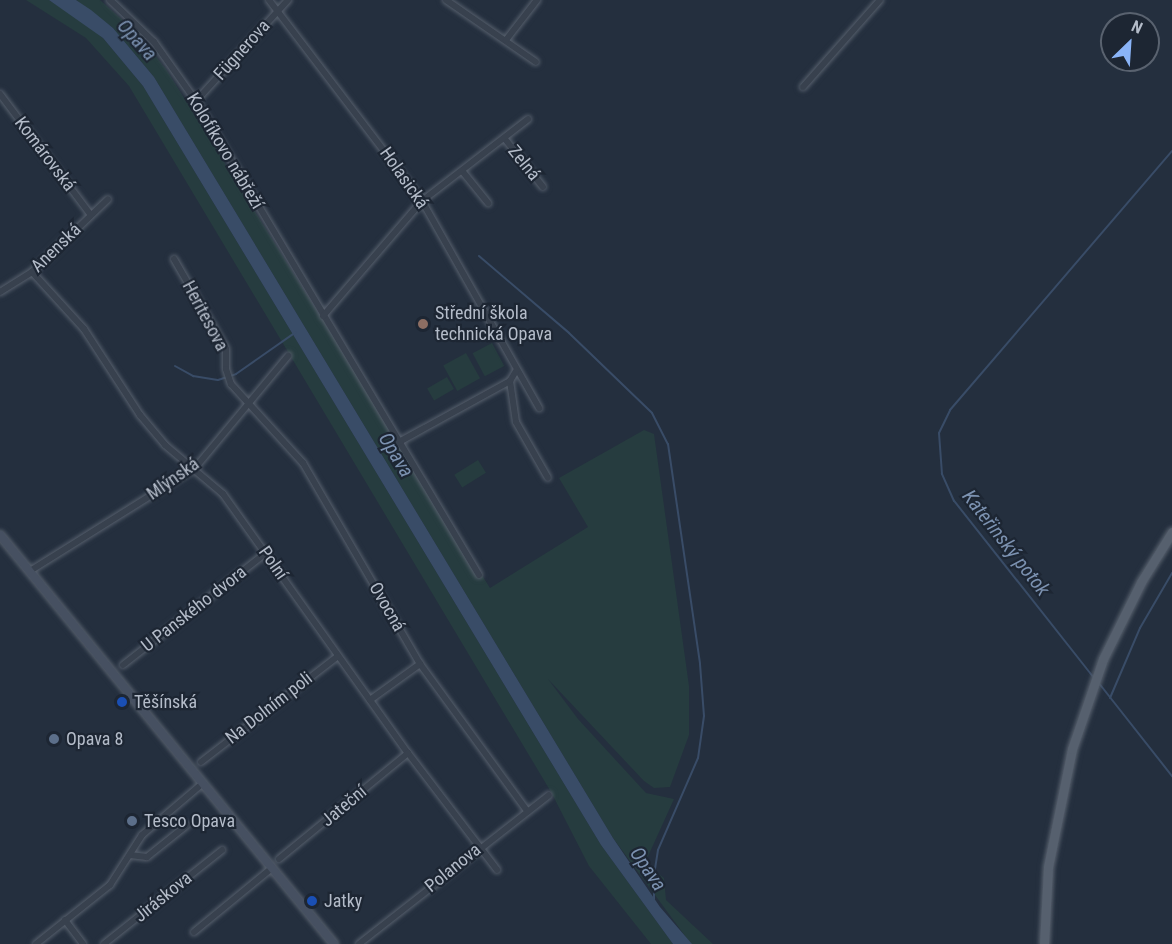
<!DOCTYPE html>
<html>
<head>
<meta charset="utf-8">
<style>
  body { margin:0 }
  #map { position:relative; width:1172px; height:944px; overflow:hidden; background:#242f3e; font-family:"Roboto Condensed",sans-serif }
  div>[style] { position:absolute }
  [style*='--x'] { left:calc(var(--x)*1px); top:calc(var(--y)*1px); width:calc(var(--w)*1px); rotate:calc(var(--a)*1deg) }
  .green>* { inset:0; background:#263c3f; transform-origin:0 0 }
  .water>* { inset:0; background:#394c67 }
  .stream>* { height:2px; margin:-1px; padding:0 1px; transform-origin:1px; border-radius:1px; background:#394c67 }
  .roads { filter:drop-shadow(0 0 2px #565f6c) drop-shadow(0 0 2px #565f6c) }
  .street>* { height:6px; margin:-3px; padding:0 3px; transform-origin:3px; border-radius:3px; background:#38414e }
  .secondary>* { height:8px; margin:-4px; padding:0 4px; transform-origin:4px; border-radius:4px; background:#465061 }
  .primary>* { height:9px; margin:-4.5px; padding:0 4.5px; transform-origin:4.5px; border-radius:4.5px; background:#56606e }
  .dots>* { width:16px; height:16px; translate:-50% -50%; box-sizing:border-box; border:3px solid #1d2633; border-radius:50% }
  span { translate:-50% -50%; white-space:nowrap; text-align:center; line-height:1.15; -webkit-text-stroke:4.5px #1d2633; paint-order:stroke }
  .street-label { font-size:18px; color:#b4bcc9 }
  .poi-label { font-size:18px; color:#b4bcc9 }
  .left { translate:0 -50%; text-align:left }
  .water-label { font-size:20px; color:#7c92b1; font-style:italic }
  .north { position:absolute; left:1100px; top:12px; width:60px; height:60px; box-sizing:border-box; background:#1d2633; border:2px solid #59626f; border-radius:50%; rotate:25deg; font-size:16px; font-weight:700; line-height:24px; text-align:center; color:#b4bcc9 }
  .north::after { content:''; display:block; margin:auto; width:21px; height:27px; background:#8ab4f8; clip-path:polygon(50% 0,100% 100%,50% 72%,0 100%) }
</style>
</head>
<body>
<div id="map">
  <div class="green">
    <i style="clip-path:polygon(26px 0,49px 0,82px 21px,103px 38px,143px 86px,601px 845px,673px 944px,651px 944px,589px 866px,551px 792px,129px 86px,86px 38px)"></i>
    <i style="clip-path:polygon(76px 0,100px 0,135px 31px,166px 69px,490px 588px,588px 527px,559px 478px,644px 430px,654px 434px,689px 686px,689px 735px,670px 787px,654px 788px,644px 781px,548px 679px,578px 719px,646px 793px,674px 799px,645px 863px,664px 878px,666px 900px,713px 944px,691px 944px,613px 838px,154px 77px,113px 28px)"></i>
    <i style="left:492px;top:343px;width:26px;height:22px;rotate:62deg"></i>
    <i style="left:466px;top:353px;width:29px;height:26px;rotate:61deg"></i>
    <i style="left:447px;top:377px;width:14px;height:23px;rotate:60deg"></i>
    <i style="left:478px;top:460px;width:15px;height:28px;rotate:58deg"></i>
  </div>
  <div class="water">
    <i style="clip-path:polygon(49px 0,76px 0,91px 10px,113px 28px,154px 77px,613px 838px,660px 907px,692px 944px,673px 944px,601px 845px,143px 86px,103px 38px)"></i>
  </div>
  <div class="stream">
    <i style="--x:479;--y:256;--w:118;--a:40.5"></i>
    <i style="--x:569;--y:333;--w:115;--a:43.9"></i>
    <i style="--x:652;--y:413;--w:35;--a:63"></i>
    <i style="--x:668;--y:444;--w:222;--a:81.7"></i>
    <i style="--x:700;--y:664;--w:52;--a:85.6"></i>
    <i style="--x:704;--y:716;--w:42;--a:98.1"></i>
    <i style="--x:698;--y:758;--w:100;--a:113.5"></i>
    <i style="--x:658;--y:850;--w:24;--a:99"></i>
    <i style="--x:175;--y:366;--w:21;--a:29"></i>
    <i style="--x:193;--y:376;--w:25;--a:9"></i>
    <i style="--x:218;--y:380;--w:19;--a:-18"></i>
    <i style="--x:236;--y:374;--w:73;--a:-35"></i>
    <i style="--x:1094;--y:678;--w:226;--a:-128.3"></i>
    <i style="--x:954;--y:501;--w:30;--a:-114"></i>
    <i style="--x:942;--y:474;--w:41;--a:-94.2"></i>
    <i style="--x:939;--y:433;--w:25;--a:-64"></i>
    <i style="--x:950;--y:410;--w:341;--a:-49.4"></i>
    <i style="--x:1098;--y:682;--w:120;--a:51.8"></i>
    <i style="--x:1110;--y:698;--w:76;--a:-66.8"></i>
    <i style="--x:1140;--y:628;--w:64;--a:-59.8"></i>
    <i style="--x:654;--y:887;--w:12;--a:90"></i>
  </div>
  <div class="roads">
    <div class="street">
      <i style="--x:110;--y:0;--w:61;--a:43.7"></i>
      <i style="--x:154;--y:42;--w:72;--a:54.6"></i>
      <i style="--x:196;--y:101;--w:552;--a:59.16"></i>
      <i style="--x:269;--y:0;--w:253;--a:52.7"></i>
      <i style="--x:422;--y:201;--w:238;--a:60.5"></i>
      <i style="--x:446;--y:0;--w:109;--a:34.6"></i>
      <i style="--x:506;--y:40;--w:51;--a:-52.2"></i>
      <i style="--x:803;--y:87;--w:116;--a:-48.5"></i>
      <i style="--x:0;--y:94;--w:150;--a:53.1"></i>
      <i style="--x:196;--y:101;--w:137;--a:-47.7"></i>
      <i style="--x:505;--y:139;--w:61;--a:51.6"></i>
      <i style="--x:463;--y:172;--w:40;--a:51"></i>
      <i style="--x:174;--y:259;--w:104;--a:60"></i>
      <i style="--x:226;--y:349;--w:20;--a:90"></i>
      <i style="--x:226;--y:369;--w:16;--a:72"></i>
      <i style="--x:231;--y:384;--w:107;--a:47.7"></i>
      <i style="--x:303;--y:463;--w:233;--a:59.8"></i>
      <i style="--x:420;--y:664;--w:182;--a:53.9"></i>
      <i style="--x:32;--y:272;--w:77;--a:47.6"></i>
      <i style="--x:84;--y:329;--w:103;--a:56.9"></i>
      <i style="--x:140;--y:415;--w:39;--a:50"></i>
      <i style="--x:165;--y:445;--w:76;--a:40.2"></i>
      <i style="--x:223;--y:494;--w:318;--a:54.5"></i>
      <i style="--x:408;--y:753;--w:147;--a:52.7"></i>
      <i style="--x:0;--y:292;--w:38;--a:-32"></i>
      <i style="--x:32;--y:272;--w:105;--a:-43.8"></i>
      <i style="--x:323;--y:316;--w:152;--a:-49.3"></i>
      <i style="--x:422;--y:201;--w:134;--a:-37.7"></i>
      <i style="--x:510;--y:381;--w:41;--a:81.7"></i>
      <i style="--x:516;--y:422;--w:64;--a:60.3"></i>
      <i style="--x:399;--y:442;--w:127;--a:-28.8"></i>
      <i style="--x:510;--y:381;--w:12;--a:-59"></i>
      <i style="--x:30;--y:571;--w:195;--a:-32"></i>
      <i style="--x:195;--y:468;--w:146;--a:-50.3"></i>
      <i style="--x:123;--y:665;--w:182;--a:-38.1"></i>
      <i style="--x:370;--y:700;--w:62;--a:-35.8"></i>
      <i style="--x:201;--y:762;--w:173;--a:-37.7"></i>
      <i style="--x:130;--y:855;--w:17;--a:7"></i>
      <i style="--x:147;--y:857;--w:51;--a:-38.7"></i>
      <i style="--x:279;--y:859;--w:167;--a:-39.4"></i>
      <i style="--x:65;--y:920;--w:30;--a:53"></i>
      <i style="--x:194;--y:932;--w:101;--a:-39.4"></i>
      <i style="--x:36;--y:944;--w:95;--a:-38.6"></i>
      <i style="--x:110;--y:885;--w:59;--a:-57.4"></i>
      <i style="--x:142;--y:835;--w:79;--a:-40.4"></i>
      <i style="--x:104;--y:944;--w:151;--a:-38.5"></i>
      <i style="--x:359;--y:944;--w:241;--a:-38.1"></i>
    </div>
    <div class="secondary">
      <i style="--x:0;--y:535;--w:528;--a:50.76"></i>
    </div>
    <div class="primary">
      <i style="--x:1044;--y:944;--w:77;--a:-87"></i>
      <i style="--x:1048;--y:867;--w:120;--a:-78.5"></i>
      <i style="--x:1072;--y:749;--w:95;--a:-71"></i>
      <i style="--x:1103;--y:659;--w:86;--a:-63.7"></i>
      <i style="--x:1141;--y:582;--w:59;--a:-58.2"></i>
    </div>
  </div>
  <div class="dots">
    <i style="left:423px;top:324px;background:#8d6e63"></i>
    <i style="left:122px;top:702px;background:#1a4fb4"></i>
    <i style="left:54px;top:739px;background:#5c6f8a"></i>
    <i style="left:132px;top:821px;background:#5c6f8a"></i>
    <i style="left:312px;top:901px;background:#1a4fb4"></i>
  </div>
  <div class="street-label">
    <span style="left:242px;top:50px;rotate:-48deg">Fügnerova</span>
    <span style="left:225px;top:151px;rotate:59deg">Kolofíkovo nábřeží</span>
    <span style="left:45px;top:154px;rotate:53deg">Komárovská</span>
    <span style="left:524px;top:163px;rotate:51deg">Zelná</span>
    <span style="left:404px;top:178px;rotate:55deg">Holasická</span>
    <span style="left:56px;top:248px;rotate:-44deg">Anenská</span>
    <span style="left:205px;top:316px;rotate:62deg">Heritesova</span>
    <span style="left:173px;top:479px;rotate:-35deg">Mlýnská</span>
    <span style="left:273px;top:563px;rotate:55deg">Polní</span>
    <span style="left:387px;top:607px;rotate:60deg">Ovocná</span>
    <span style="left:194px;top:609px;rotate:-38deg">U Panského dvora</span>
    <span style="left:269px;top:708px;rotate:-38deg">Na Dolním poli</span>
    <span style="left:344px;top:806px;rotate:-40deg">Jateční</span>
    <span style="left:453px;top:868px;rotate:-39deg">Polanova</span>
    <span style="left:163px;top:897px;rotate:-39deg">Jiráskova</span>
  </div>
  <div class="poi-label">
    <span class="left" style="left:435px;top:324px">Střední škola<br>technická Opava</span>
    <span class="left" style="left:134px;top:702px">Těšínská</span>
    <span class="left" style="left:66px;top:739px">Opava 8</span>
    <span class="left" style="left:144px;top:821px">Tesco Opava</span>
    <span class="left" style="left:324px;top:901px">Jatky</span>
  </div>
  <div class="water-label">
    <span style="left:137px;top:40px;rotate:48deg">Opava</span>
    <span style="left:396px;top:455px;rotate:59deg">Opava</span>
    <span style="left:1006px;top:543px;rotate:52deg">Kateřinský potok</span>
    <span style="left:648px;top:869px;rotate:56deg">Opava</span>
  </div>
  <div class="north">N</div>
</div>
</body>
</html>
